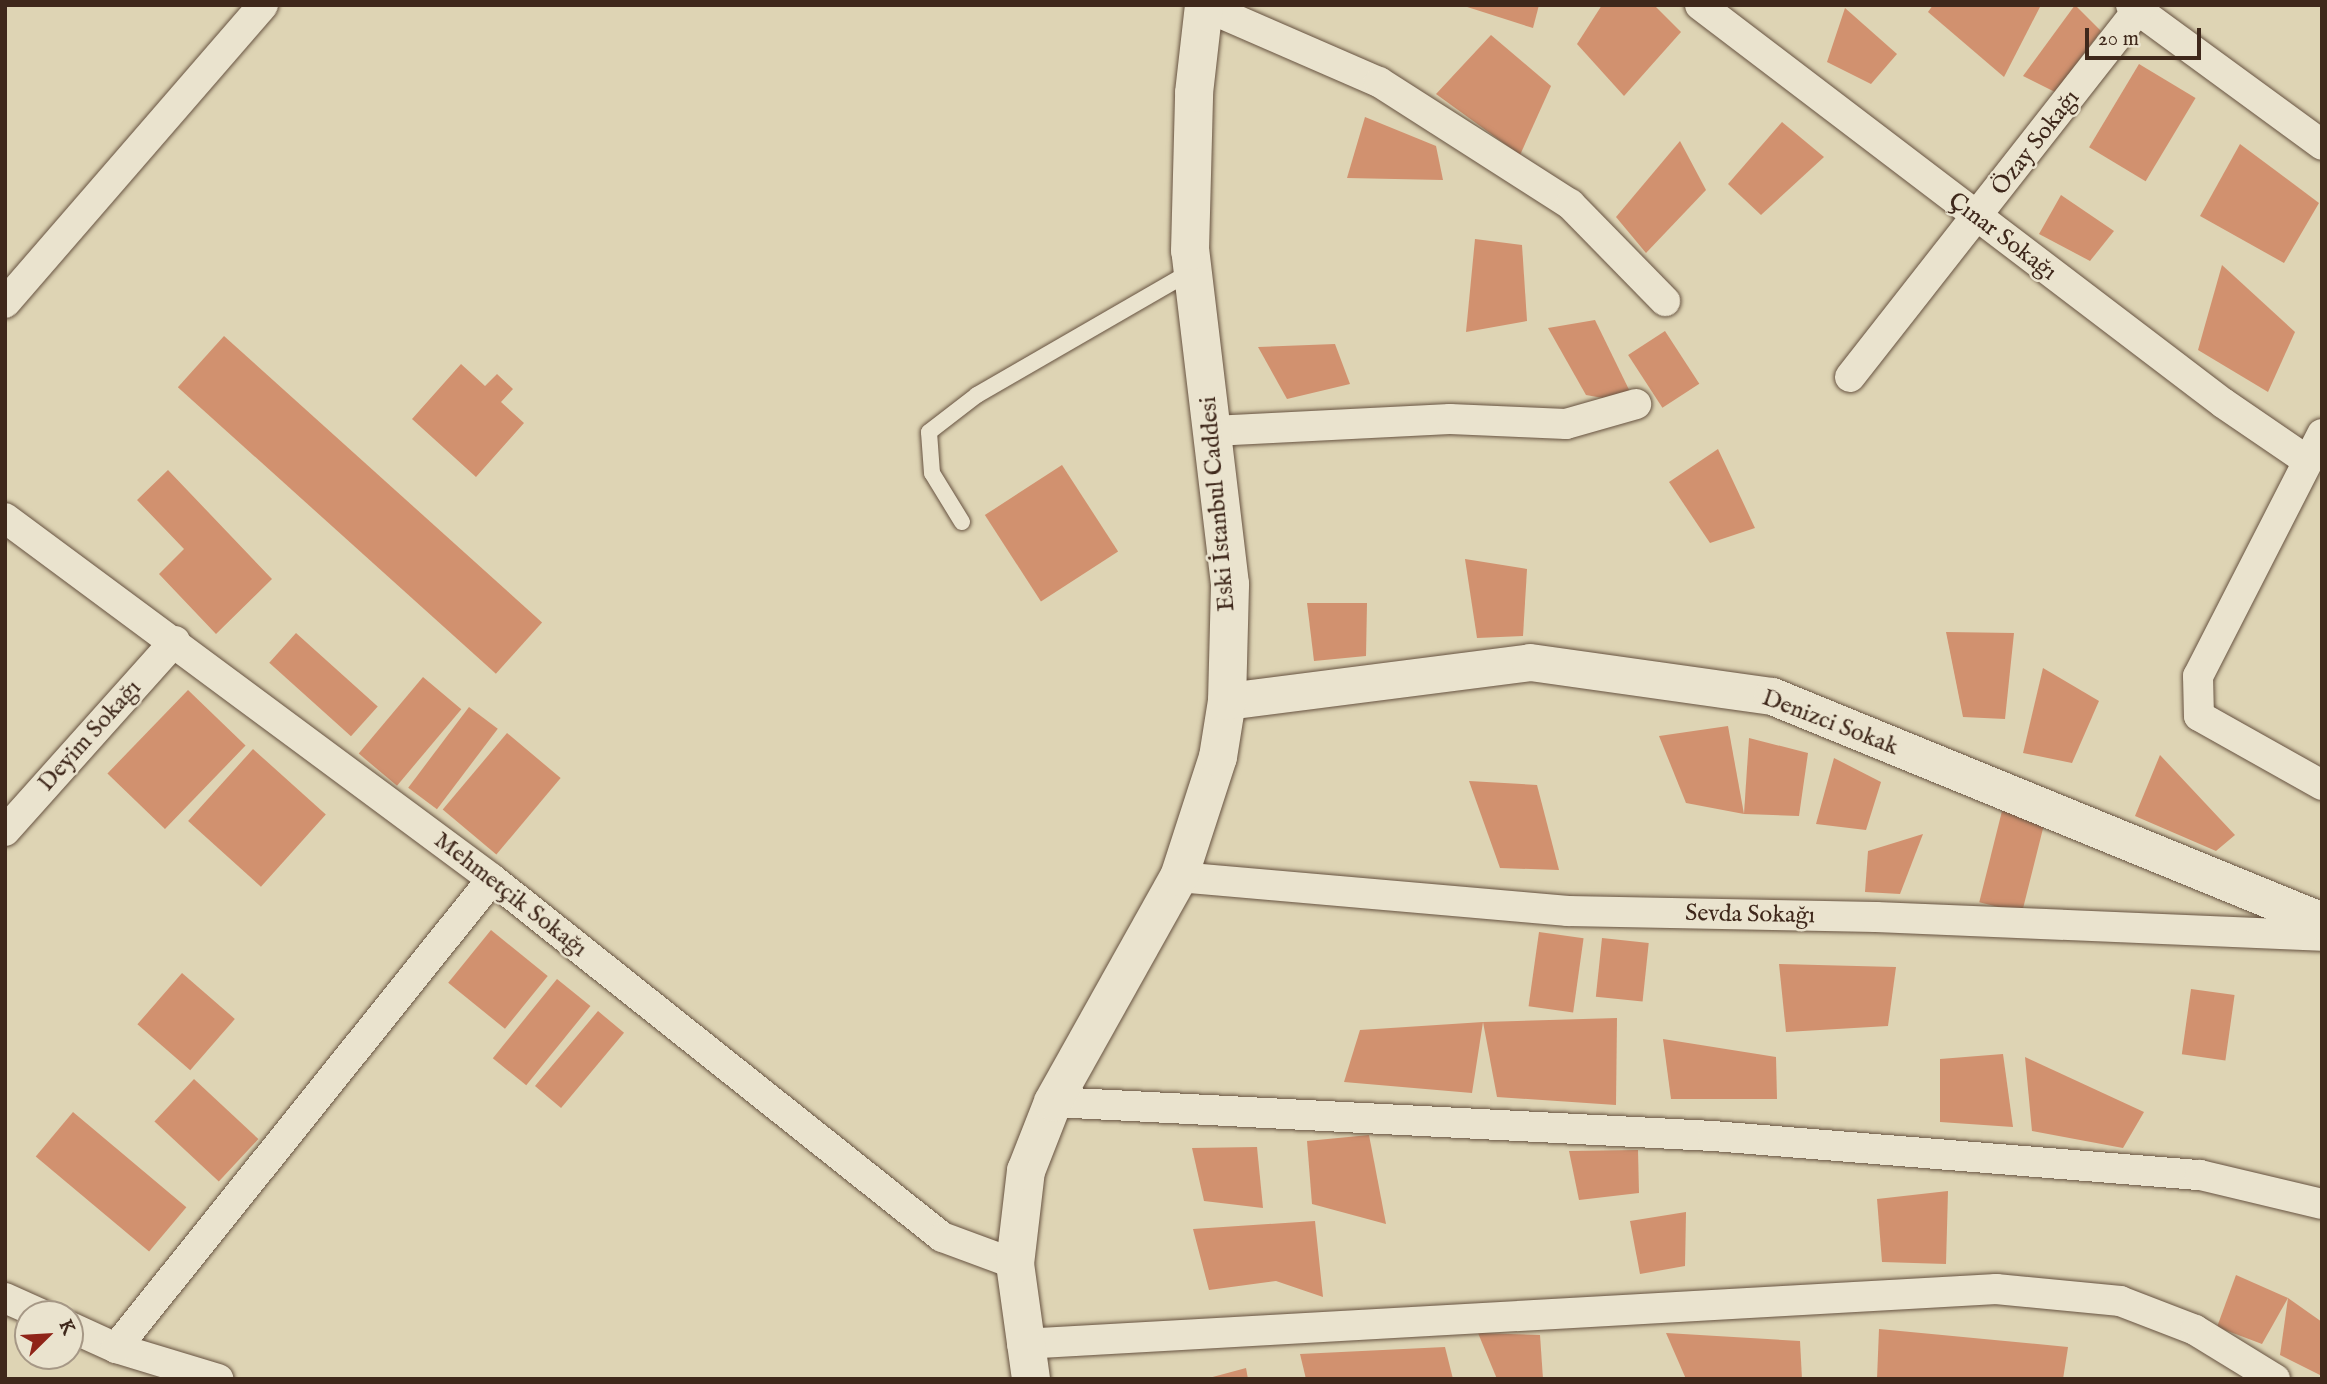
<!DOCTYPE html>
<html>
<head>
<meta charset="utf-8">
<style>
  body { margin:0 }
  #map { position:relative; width:2327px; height:1384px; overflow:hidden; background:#ded4b4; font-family:"IM FELL English",serif }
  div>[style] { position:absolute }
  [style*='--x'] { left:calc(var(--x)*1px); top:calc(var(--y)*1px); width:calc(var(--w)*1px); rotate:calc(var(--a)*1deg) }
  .building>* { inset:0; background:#d1916f; transform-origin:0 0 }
  .roads { filter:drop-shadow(0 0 2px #675341) drop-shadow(0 0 2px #675341) }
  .service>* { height:16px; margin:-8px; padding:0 8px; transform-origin:8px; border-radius:8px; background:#eae3ce }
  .minor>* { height:30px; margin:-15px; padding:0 15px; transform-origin:15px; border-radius:15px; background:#eae3ce }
  .tertiary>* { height:37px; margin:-18.5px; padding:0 18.5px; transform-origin:18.5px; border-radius:18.5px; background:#eae3ce }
  .secondary>* { height:38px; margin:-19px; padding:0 19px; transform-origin:19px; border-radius:19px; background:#eae3ce }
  span { translate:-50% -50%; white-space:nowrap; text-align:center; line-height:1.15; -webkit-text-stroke:5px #eae3ce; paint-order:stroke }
  .street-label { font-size:24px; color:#3f281b }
  .frame { position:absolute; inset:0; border:7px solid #3f281b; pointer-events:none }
  .north { position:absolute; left:14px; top:1300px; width:70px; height:70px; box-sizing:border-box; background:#eae3ce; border:2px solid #a69886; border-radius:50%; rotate:66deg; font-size:19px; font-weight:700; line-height:28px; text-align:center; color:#3f281b }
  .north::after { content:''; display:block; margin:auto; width:24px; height:32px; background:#8f2418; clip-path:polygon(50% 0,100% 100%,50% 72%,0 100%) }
  .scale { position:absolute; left:2085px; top:28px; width:116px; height:32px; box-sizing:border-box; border:4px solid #3f281b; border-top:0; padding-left:9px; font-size:21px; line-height:24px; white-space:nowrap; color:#3f281b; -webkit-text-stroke:5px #eae3ce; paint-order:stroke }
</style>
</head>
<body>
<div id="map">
  <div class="building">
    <i style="clip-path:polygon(1461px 5px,1539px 5px,1533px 28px)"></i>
    <i style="clip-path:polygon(1602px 5px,1654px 5px,1681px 32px,1624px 96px,1577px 44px)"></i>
    <i style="clip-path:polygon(1933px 5px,2041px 5px,2004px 77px,1928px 12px)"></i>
    <i style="clip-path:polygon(2075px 5px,2101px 31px,2055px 92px,2023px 76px)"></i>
    <i style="clip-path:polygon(1845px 8px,1897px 54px,1871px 84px,1827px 62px)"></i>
    <i style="clip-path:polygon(1491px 35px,1551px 86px,1520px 155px,1436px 94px)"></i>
    <i style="left:2139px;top:64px;width:66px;height:97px;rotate:31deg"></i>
    <i style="clip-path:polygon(1365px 117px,1436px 146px,1443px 180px,1347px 178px)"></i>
    <i style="clip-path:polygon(1782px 122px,1824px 157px,1761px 215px,1728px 184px)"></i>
    <i style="clip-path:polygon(1680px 141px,1706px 190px,1646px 253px,1616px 217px)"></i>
    <i style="clip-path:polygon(2240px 144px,2319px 203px,2284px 263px,2200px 216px)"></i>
    <i style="clip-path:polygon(2061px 195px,2114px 231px,2090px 261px,2039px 234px)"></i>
    <i style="clip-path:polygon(1475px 239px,1522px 245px,1527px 321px,1466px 332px)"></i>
    <i style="clip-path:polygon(2222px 265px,2295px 332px,2268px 392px,2198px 350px)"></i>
    <i style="clip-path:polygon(1595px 320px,1636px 404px,1586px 395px,1548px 328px)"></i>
    <i style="left:1665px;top:331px;width:63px;height:44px;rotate:57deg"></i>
    <i style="left:224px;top:336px;width:428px;height:69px;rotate:42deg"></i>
    <i style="clip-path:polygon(1335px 344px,1350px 384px,1287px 399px,1258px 347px)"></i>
    <i style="clip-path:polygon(461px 364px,485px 386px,497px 374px,513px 389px,501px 402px,524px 423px,476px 477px,412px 419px)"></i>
    <i style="clip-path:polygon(1718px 449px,1755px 528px,1710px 543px,1669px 482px)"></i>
    <i style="left:1062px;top:465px;width:103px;height:92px;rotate:57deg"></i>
    <i style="clip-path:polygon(168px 470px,272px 579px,216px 634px,159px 574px,184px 549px,137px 500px)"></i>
    <i style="clip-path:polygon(1465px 559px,1527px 569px,1523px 636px,1477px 638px)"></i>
    <i style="clip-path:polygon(1307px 603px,1367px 603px,1366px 656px,1314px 661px)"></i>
    <i style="clip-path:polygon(1946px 632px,2014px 633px,2005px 719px,1963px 717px)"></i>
    <i style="left:296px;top:633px;width:110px;height:40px;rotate:42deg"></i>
    <i style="clip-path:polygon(2043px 668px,2099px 701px,2072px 763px,2023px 753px)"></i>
    <i style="left:423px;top:677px;width:50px;height:100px;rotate:40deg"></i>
    <i style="left:188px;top:690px;width:80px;height:116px;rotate:44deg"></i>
    <i style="left:469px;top:707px;width:36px;height:101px;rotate:37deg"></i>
    <i style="clip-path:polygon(1728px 726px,1744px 814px,1686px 803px,1659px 736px)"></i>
    <i style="left:507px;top:733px;width:70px;height:100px;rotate:40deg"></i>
    <i style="clip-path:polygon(1749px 738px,1808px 753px,1799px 816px,1744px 814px)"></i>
    <i style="left:253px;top:749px;width:98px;height:97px;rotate:42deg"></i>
    <i style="clip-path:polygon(2160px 755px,2235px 835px,2216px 851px,2135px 816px)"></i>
    <i style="clip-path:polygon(1834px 758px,1881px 782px,1866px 830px,1816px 824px)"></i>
    <i style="clip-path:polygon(1469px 781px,1537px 785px,1559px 870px,1500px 868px)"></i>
    <i style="left:2002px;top:811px;width:44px;height:94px;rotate:14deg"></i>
    <i style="clip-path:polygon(1923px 834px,1900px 894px,1865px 892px,1868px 851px)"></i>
    <i style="left:491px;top:930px;width:73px;height:68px;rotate:39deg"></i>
    <i style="left:1539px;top:932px;width:45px;height:75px;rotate:8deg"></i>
    <i style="left:1602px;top:938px;width:47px;height:59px;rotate:6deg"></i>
    <i style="clip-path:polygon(1779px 964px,1896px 967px,1888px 1026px,1786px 1032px)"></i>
    <i style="left:182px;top:973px;width:70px;height:68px;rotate:41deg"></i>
    <i style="left:557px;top:979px;width:43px;height:102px;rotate:39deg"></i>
    <i style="left:2191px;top:989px;width:44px;height:66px;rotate:8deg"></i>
    <i style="left:598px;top:1011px;width:34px;height:98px;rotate:40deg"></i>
    <i style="clip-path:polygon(1617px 1018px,1616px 1105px,1497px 1097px,1483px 1022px)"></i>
    <i style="clip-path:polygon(1483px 1022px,1472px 1093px,1344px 1082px,1360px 1030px)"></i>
    <i style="clip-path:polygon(1663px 1039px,1776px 1057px,1777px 1099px,1671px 1099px)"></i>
    <i style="clip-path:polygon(2003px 1054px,2013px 1127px,1940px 1122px,1940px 1059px)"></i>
    <i style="clip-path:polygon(2025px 1057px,2144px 1112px,2123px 1148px,2032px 1131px)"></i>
    <i style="left:194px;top:1079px;width:88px;height:58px;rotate:43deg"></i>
    <i style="left:73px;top:1112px;width:148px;height:58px;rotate:40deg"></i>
    <i style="clip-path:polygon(1369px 1135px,1386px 1224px,1312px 1204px,1307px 1141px)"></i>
    <i style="clip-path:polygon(1257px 1147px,1263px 1208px,1204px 1201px,1192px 1148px)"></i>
    <i style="clip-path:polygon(1638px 1150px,1639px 1193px,1579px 1200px,1569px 1151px)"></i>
    <i style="clip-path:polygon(1948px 1191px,1946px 1264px,1882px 1262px,1877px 1199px)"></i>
    <i style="clip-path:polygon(1686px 1212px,1685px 1266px,1640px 1274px,1630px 1221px)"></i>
    <i style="clip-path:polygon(1315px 1221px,1323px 1297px,1276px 1281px,1209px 1290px,1193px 1229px)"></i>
    <i style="clip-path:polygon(2236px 1275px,2288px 1298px,2262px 1344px,2217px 1327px)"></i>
    <i style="clip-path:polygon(2288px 1298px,2322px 1322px,2322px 1376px,2280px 1355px)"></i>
    <i style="clip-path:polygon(1879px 1329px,2068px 1347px,2063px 1379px,1877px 1379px)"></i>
    <i style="clip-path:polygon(1478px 1333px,1540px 1335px,1543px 1379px,1497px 1379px)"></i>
    <i style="clip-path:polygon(1666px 1333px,1800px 1341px,1802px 1379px,1686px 1379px)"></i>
    <i style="clip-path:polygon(1445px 1347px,1453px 1379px,1306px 1379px,1300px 1354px)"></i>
    <i style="clip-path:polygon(1246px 1368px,1248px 1379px,1209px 1379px,1209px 1378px)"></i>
  </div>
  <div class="roads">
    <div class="service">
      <i style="--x:962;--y:522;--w:57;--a:-121.5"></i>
      <i style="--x:932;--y:473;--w:41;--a:-94.2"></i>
      <i style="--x:929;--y:432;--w:61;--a:-37.6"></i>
      <i style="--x:977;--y:395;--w:248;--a:-30"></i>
    </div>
    <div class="minor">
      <i style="--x:1700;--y:5;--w:657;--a:37.27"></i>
      <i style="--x:2223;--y:403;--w:103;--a:34.3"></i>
      <i style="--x:2131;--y:5;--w:237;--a:36.2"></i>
      <i style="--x:1204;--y:6;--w:191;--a:23.5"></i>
      <i style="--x:1379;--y:82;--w:227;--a:32.6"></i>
      <i style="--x:1570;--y:204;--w:136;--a:45.6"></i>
      <i style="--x:5;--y:303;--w:394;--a:-49.1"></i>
      <i style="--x:1850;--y:377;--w:473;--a:-51.9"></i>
      <i style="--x:1213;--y:431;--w:237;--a:-2.9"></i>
      <i style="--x:1450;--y:419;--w:116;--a:2.5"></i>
      <i style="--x:1566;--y:424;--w:73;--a:-15.9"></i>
      <i style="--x:2322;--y:434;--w:272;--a:117.1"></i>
      <i style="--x:2198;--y:676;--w:40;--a:88.6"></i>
      <i style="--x:2199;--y:716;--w:141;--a:29.3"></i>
      <i style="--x:5;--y:518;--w:606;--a:36.55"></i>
      <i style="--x:492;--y:879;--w:575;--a:38.5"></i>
      <i style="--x:942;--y:1237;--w:78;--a:20.3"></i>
      <i style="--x:5;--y:831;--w:255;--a:-48.2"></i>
      <i style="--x:1179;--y:877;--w:390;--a:5"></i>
      <i style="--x:1568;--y:911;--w:308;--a:1.1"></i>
      <i style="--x:1876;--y:917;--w:446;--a:2.4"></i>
      <i style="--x:1053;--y:1102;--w:661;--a:2.95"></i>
      <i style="--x:1713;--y:1136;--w:489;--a:4.6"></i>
      <i style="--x:2200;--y:1175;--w:125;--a:13.4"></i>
      <i style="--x:5;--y:1298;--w:39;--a:24"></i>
      <i style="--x:70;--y:1327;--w:51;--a:24.5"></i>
      <i style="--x:116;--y:1348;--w:107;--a:16.9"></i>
      <i style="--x:1022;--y:1344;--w:976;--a:-3.23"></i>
      <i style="--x:1996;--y:1289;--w:125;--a:5.5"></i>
      <i style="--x:2120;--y:1301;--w:80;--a:21.1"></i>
      <i style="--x:2195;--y:1330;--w:94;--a:31.5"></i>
      <i style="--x:116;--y:1348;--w:601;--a:-51.28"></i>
    </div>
    <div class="tertiary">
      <i style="--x:1227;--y:701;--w:305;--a:-7.3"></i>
      <i style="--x:1530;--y:662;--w:244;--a:8"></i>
      <i style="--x:1772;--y:696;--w:594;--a:22.25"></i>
    </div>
    <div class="secondary">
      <i style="--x:1031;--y:1379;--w:116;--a:-97.9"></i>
      <i style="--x:1015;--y:1264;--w:94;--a:-83.3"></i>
      <i style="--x:1026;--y:1171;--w:74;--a:-68.6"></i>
      <i style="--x:1053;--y:1102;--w:258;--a:-60.8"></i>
      <i style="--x:1179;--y:877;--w:126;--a:-72"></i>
      <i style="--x:1218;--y:757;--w:57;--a:-80.9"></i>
      <i style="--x:1227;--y:701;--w:117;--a:-88.5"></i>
      <i style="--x:1230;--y:584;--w:335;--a:-96.8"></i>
      <i style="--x:1190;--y:251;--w:158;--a:-88.5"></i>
      <i style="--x:1194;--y:93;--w:89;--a:-83.5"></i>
    </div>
  </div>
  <div class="street-label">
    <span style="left:2036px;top:143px;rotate:-52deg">Özay Sokağı</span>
    <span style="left:2002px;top:237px;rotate:37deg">Çınar Sokağı</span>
    <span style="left:1218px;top:504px;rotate:-95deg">Eski İstanbul Caddesi</span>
    <span style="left:1830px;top:723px;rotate:21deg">Denizci Sokak</span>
    <span style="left:90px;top:736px;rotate:-48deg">Deyim Sokağı</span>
    <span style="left:510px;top:895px;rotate:38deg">Mehmetçik Sokağı</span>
    <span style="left:1750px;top:915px;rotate:1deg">Sevda Sokağı</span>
  </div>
  <div class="frame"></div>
  <div class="north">K</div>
  <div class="scale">20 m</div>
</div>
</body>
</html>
